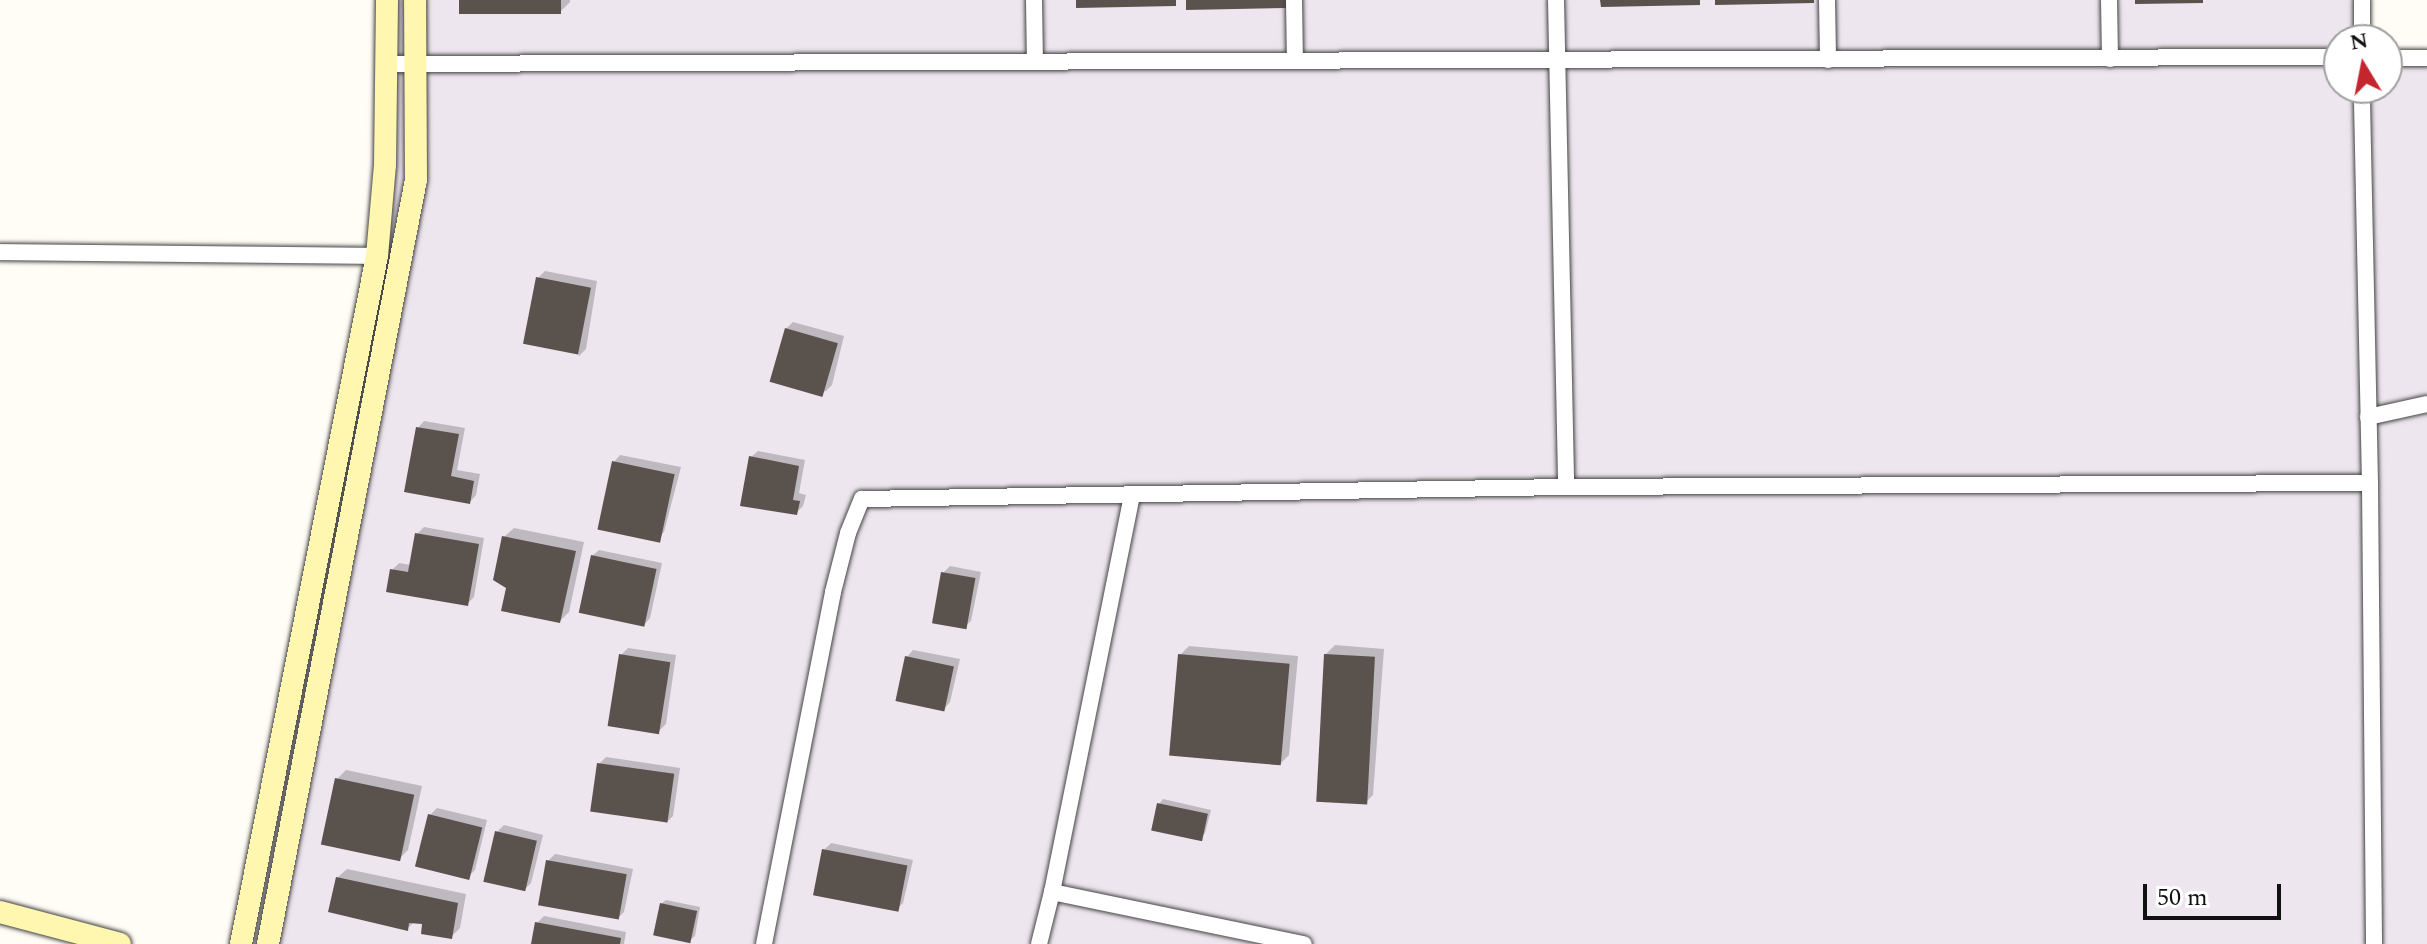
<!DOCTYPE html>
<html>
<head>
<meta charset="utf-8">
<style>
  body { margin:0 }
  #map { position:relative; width:2427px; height:944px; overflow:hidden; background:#fffdf5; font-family:Spectral,serif }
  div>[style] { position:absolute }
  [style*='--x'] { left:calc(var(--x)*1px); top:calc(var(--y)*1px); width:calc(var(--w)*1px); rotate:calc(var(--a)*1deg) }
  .industrial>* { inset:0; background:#eee6ef }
  .shadow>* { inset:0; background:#0003 }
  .building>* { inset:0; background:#5a524d; transform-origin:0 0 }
  .roads { filter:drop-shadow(0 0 2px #444) drop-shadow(0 0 2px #444) }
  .street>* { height:16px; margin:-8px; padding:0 8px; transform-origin:8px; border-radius:8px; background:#fff }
  .secondary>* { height:22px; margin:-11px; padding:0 11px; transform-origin:11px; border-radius:11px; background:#fff6b0 }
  span { translate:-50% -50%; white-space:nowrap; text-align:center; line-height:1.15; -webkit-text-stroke:8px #fff; paint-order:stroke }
  .north { position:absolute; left:2323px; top:24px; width:80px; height:80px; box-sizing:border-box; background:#fff; border:2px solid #a0a0a0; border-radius:50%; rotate:350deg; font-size:22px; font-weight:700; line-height:32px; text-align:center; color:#111 }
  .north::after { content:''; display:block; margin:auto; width:28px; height:36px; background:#c4262e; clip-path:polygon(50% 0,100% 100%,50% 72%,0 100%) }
  .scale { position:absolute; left:2143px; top:884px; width:138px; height:36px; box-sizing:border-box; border:4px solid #111; border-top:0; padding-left:10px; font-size:24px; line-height:28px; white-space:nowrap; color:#111; -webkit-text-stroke:6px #fff; paint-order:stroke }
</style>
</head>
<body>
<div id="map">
  <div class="industrial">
    <i style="clip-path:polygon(387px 0,2362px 0,2362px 40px,2339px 40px,2339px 88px,2387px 88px,2387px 58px,2427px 59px,2427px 944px,256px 944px,378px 235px)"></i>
  </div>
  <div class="shadow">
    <i style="clip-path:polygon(461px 0,570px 0,570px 2px,561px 11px)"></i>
    <i style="clip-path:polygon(545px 271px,597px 281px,586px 349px,579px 356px,538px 278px)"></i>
    <i style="clip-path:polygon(793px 322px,844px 336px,832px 385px,825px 392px,786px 329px)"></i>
    <i style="clip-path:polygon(424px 421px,465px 428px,457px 470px,480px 474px,476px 495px,470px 502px,406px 490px,418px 428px)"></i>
    <i style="clip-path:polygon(758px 451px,805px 460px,799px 493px,806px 495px,803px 506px,796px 513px,751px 457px)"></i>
    <i style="clip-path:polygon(620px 455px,681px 467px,664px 532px,657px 539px,614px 462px)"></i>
    <i style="clip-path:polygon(424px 527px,484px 538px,474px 597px,467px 604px,392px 570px,399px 563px,411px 565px,417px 534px)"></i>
    <i style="clip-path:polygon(514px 528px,584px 542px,569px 612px,560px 621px,508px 587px,504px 537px)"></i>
    <i style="clip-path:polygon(599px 550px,662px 563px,650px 618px,644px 625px,592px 556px)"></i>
    <i style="clip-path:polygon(950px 566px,981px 572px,971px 621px,964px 627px,943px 573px)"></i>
    <i style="clip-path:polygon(1335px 645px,1384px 649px,1373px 795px,1364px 804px,1326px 654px)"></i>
    <i style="clip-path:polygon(1189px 646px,1298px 656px,1289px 755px,1280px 764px,1180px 655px)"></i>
    <i style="clip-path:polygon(628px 648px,676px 655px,666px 724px,659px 731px,621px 655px)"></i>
    <i style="clip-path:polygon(913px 650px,960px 659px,950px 702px,944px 709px,907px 657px)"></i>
    <i style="clip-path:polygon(606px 757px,680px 768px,673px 816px,666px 823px,599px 764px)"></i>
    <i style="clip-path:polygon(346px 770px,422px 786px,408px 850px,399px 859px,337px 779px)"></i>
    <i style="clip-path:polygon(1163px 799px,1211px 810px,1205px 833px,1201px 838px,1159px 804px)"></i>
    <i style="clip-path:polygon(437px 808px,487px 820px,475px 870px,468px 877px,430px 815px)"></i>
    <i style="clip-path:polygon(504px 825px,543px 835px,531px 883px,524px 890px,497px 832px)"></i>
    <i style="clip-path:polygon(831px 843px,913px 860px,903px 903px,896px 910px,824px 850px)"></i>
    <i style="clip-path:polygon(555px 854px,633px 869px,624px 912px,618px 918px,548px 861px)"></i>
    <i style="clip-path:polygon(347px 869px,466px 894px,460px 928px,451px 937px,424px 923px,414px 922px,407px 929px,337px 878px)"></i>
    <i style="clip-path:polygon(666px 900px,700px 907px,695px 936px,690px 940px,661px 904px)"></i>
    <i style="clip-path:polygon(544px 916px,626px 932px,624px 944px,533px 944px,537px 923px)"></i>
  </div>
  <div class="building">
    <i style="left:459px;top:0;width:102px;height:14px"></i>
    <i style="clip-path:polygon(1076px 0,1176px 0,1176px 6px,1076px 8px)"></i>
    <i style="clip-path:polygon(1186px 0,1286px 0,1286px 8px,1186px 10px)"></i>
    <i style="clip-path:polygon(1600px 0,1700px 0,1700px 5px,1601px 7px)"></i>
    <i style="clip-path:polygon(1715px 0,1814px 0,1814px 3px,1715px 5px)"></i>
    <i style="clip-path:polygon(2135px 0,2203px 0,2203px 3px,2135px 4px)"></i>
    <i style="left:536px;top:277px;width:56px;height:68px;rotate:11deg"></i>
    <i style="left:785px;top:328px;width:55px;height:56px;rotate:16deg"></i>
    <i style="clip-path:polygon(416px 427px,459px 434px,451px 476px,474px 481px,470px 504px,404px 492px)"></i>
    <i style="clip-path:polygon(749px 456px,799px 466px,793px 500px,800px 501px,797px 515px,740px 506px)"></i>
    <i style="left:612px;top:461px;width:64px;height:70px;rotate:12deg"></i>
    <i style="clip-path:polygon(415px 533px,479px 544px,468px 606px,386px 592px,390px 569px,408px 572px)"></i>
    <i style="clip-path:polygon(502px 536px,576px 551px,560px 623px,501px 611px,506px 588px,493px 580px)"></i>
    <i style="left:591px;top:555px;width:67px;height:59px;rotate:12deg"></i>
    <i style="left:941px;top:572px;width:35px;height:52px;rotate:10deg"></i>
    <i style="left:619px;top:654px;width:52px;height:73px;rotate:9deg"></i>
    <i style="left:1178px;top:654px;width:112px;height:102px;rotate:5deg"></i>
    <i style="left:1324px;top:654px;width:51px;height:148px;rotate:3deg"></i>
    <i style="left:905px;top:656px;width:50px;height:46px;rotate:12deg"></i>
    <i style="left:597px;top:763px;width:78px;height:49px;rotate:8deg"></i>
    <i style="left:335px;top:778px;width:81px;height:68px;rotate:12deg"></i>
    <i style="left:1157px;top:803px;width:52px;height:28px;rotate:12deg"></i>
    <i style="left:428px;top:814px;width:56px;height:54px;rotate:14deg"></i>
    <i style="left:495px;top:831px;width:43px;height:52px;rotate:13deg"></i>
    <i style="left:822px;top:849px;width:87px;height:47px;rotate:11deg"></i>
    <i style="left:546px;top:860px;width:82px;height:46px;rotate:10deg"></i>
    <i style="clip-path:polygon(336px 877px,458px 903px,452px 939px,421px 934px,422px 924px,409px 923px,408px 931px,328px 912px)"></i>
    <i style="left:660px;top:903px;width:38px;height:33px;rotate:12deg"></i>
    <i style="clip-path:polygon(535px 922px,621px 938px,620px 944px,531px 944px)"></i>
  </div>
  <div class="roads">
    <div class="street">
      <i style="--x:1034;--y:0;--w:62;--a:89.1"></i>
      <i style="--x:1294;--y:0;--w:61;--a:89.1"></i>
      <i style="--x:1556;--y:0;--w:487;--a:88.8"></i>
      <i style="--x:1827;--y:0;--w:60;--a:89"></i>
      <i style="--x:2109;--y:0;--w:59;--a:89"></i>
      <i style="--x:2362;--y:0;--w:40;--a:90"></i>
      <i style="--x:2387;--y:58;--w:40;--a:0"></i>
      <i style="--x:386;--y:64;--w:1953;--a:-0.21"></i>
      <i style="--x:0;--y:252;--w:377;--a:0.6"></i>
      <i style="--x:2368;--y:417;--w:60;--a:-12.4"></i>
      <i style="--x:2370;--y:483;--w:461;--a:89.5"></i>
      <i style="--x:1052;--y:892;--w:404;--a:-78.6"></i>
      <i style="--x:764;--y:944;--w:359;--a:-78.9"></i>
      <i style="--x:833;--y:592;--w:61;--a:-75.7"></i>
      <i style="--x:848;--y:533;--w:37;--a:-68"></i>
      <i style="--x:862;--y:499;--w:704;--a:-0.98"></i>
      <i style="--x:1566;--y:487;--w:804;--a:-0.29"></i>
      <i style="--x:2370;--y:483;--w:395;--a:-91.2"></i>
      <i style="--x:1039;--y:944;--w:54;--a:-76"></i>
      <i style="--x:1052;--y:892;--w:257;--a:11.7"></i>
    </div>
    <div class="secondary">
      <i style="--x:0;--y:912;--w:124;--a:14.9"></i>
      <i style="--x:241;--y:944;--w:701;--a:-78.82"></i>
      <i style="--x:377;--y:256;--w:91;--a:-85"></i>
      <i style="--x:385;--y:165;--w:165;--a:-89.3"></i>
      <i style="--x:268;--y:944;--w:778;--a:-79.04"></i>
      <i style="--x:416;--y:180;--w:180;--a:-90.3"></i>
    </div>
  </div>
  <div class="north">N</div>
  <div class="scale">50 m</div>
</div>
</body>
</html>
